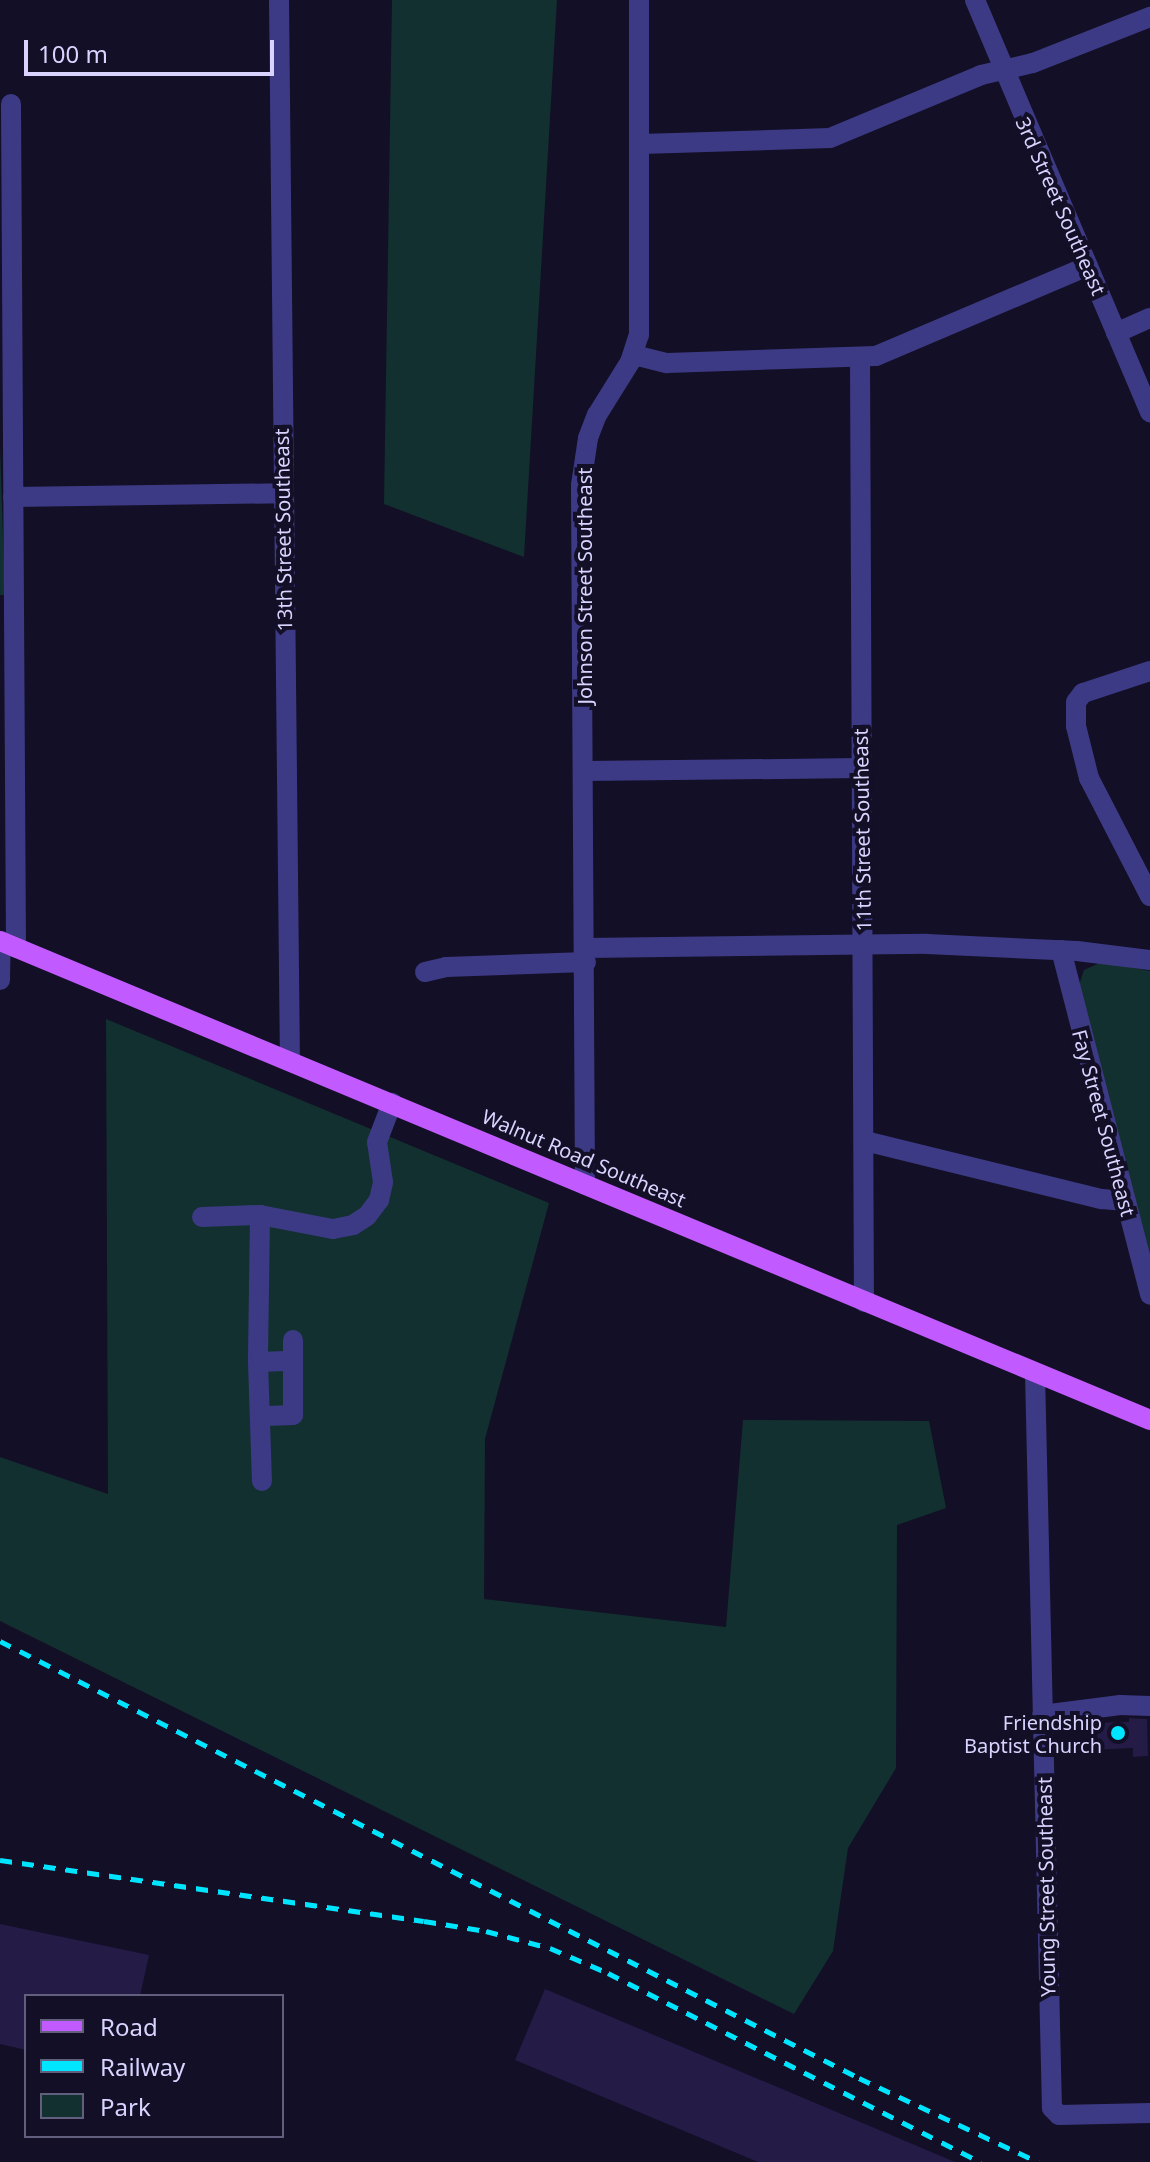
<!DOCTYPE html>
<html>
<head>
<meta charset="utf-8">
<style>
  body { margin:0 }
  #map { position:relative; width:1150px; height:2162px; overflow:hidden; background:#130f26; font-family:"Noto Sans",sans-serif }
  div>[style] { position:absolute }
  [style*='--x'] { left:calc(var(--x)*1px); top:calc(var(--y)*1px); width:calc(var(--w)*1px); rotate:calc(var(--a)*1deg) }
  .green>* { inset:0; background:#12302f }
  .building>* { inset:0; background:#241b47 }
  .minor>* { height:20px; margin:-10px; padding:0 10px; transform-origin:10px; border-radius:10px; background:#3d3a85 }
  .major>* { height:20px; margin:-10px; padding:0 10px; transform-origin:10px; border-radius:10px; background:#c25bff }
  .rail>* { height:5px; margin-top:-2.5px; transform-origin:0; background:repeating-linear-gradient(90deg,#00e5ff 0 12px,transparent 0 22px) }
  .dots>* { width:22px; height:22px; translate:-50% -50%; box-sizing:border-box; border:4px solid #130f26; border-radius:50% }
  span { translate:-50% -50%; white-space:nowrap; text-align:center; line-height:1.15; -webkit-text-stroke:8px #130f26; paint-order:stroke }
  .street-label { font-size:20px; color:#d9d4ff }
  .poi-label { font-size:20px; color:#d9d4ff }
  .right { translate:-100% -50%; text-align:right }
  .legend { position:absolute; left:24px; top:1994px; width:260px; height:144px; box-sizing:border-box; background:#130f26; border:2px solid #625e7d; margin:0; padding:10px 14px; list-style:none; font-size:24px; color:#d9d4ff }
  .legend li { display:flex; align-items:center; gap:16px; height:40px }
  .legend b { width:40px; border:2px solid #625e7d }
  .scale { position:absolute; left:24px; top:40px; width:250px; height:36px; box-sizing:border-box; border:4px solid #d9d4ff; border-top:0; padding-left:10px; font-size:24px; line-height:28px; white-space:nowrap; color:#d9d4ff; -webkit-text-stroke:6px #130f26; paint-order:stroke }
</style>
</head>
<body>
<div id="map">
  <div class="green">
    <i style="clip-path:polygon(392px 0,557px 0,524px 557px,384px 504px)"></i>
    <i style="clip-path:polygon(0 447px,5px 595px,0 595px)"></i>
    <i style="clip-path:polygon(1102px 962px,1150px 971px,1150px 1253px,1146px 1255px,1079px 985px,1084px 970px)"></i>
    <i style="clip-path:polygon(106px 1019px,549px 1203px,485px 1439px,484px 1599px,726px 1627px,743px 1420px,929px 1421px,946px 1508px,897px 1525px,896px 1768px,848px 1848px,833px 1951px,794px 2014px,0 1621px,0 1457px,108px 1494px)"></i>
  </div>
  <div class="building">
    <i style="clip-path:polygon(1129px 1718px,1147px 1719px,1148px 1756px,1133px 1757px,1133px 1748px,1088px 1750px,1088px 1723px,1129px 1722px)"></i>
    <i style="clip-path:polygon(0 1924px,149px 1955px,140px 1996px,26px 1996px,26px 2050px,0 2044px)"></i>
    <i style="clip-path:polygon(545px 1989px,955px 2162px,758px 2162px,515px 2060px)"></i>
  </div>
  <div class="minor">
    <i style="--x:279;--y:0;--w:1060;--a:89.41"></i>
    <i style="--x:975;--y:0;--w:448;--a:67"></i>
    <i style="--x:11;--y:104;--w:844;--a:89.66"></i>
    <i style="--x:641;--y:144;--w:189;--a:-1.8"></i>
    <i style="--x:830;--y:138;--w:164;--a:-22.6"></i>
    <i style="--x:981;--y:75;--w:53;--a:-13"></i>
    <i style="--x:1033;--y:63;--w:126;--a:-21.5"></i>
    <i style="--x:1116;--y:333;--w:37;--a:-24"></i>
    <i style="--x:634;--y:355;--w:34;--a:14"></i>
    <i style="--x:667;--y:363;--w:209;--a:-1.9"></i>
    <i style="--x:876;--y:356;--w:230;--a:-23"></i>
    <i style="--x:860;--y:358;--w:944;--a:89.76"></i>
    <i style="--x:13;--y:497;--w:270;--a:-0.8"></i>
    <i style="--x:1150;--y:671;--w:71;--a:161.8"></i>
    <i style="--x:1083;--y:693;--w:11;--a:128"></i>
    <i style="--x:1076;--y:702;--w:24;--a:90"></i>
    <i style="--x:1076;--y:726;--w:54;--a:76"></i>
    <i style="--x:1089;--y:778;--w:133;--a:62.7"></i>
    <i style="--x:584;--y:771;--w:277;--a:-0.6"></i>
    <i style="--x:586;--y:948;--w:341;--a:-0.7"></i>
    <i style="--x:927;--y:944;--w:150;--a:2.7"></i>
    <i style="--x:1077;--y:951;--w:74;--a:7"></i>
    <i style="--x:1061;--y:950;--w:356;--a:75.5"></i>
    <i style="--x:425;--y:972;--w:22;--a:-13"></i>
    <i style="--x:446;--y:967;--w:140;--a:-2"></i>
    <i style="--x:0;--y:980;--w:39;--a:-89"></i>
    <i style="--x:865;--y:1141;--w:244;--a:13.8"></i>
    <i style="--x:1102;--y:1199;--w:24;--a:5"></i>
    <i style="--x:585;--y:1185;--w:700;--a:-90.33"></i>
    <i style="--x:581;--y:485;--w:48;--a:-81.5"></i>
    <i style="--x:588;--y:438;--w:25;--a:-69"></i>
    <i style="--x:597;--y:415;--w:62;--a:-58.1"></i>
    <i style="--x:630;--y:362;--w:28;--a:-72"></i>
    <i style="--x:639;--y:335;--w:335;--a:-90"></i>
    <i style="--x:260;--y:1215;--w:147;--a:90.8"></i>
    <i style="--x:258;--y:1362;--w:119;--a:88.1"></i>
    <i style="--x:202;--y:1217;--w:58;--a:-2"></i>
    <i style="--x:260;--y:1215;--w:74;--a:10.9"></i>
    <i style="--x:333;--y:1229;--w:20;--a:-11"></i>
    <i style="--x:353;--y:1225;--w:17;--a:-33"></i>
    <i style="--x:367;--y:1216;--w:20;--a:-53"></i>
    <i style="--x:379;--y:1200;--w:18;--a:-77"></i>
    <i style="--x:383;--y:1182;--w:40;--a:-98.5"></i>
    <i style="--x:377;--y:1142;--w:42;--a:-69"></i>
    <i style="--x:293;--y:1340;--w:21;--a:90"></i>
    <i style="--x:258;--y:1362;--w:35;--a:-2"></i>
    <i style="--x:293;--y:1361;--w:54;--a:90"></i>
    <i style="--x:293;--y:1415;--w:33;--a:178"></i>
    <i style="--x:1035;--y:1373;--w:735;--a:88.68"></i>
    <i style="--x:1052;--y:2108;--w:10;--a:45"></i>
    <i style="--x:1059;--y:2115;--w:91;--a:-1.3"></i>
    <i style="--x:1042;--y:1715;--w:79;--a:-7.3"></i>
    <i style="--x:1120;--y:1705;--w:30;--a:2"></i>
  </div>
  <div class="major">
    <i style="--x:0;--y:941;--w:1246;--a:22.61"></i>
  </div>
  <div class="rail">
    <i style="--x:0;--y:1641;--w:964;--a:26.96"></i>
    <i style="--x:859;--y:2078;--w:198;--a:25.1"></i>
    <i style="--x:0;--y:1860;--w:428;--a:8.2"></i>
    <i style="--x:424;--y:1921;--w:63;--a:9.2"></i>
    <i style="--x:486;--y:1931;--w:66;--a:14.9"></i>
    <i style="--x:550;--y:1948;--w:63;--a:23.3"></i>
    <i style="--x:608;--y:1973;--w:418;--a:26.9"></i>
  </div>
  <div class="dots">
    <i style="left:1118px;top:1733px;background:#00e5ff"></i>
  </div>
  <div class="street-label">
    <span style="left:1061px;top:206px;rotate:66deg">3rd Street Southeast</span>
    <span style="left:283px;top:530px;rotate:-91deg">13th Street Southeast</span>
    <span style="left:584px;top:586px;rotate:-90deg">Johnson Street Southeast</span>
    <span style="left:862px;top:830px;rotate:-91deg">11th Street Southeast</span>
    <span style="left:1104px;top:1123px;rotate:75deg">Fay Street Southeast</span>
    <span style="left:584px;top:1158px;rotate:23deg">Walnut Road Southeast</span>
    <span style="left:1046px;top:1887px;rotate:-91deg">Young Street Southeast</span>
  </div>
  <div class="poi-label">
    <span class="right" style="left:1102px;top:1734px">Friendship<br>Baptist Church</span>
  </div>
  <ul class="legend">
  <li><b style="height:10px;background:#c25bff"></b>Road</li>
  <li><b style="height:10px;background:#00e5ff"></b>Railway</li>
  <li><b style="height:22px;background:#12302f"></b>Park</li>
  </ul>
  <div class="scale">100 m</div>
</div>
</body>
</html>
